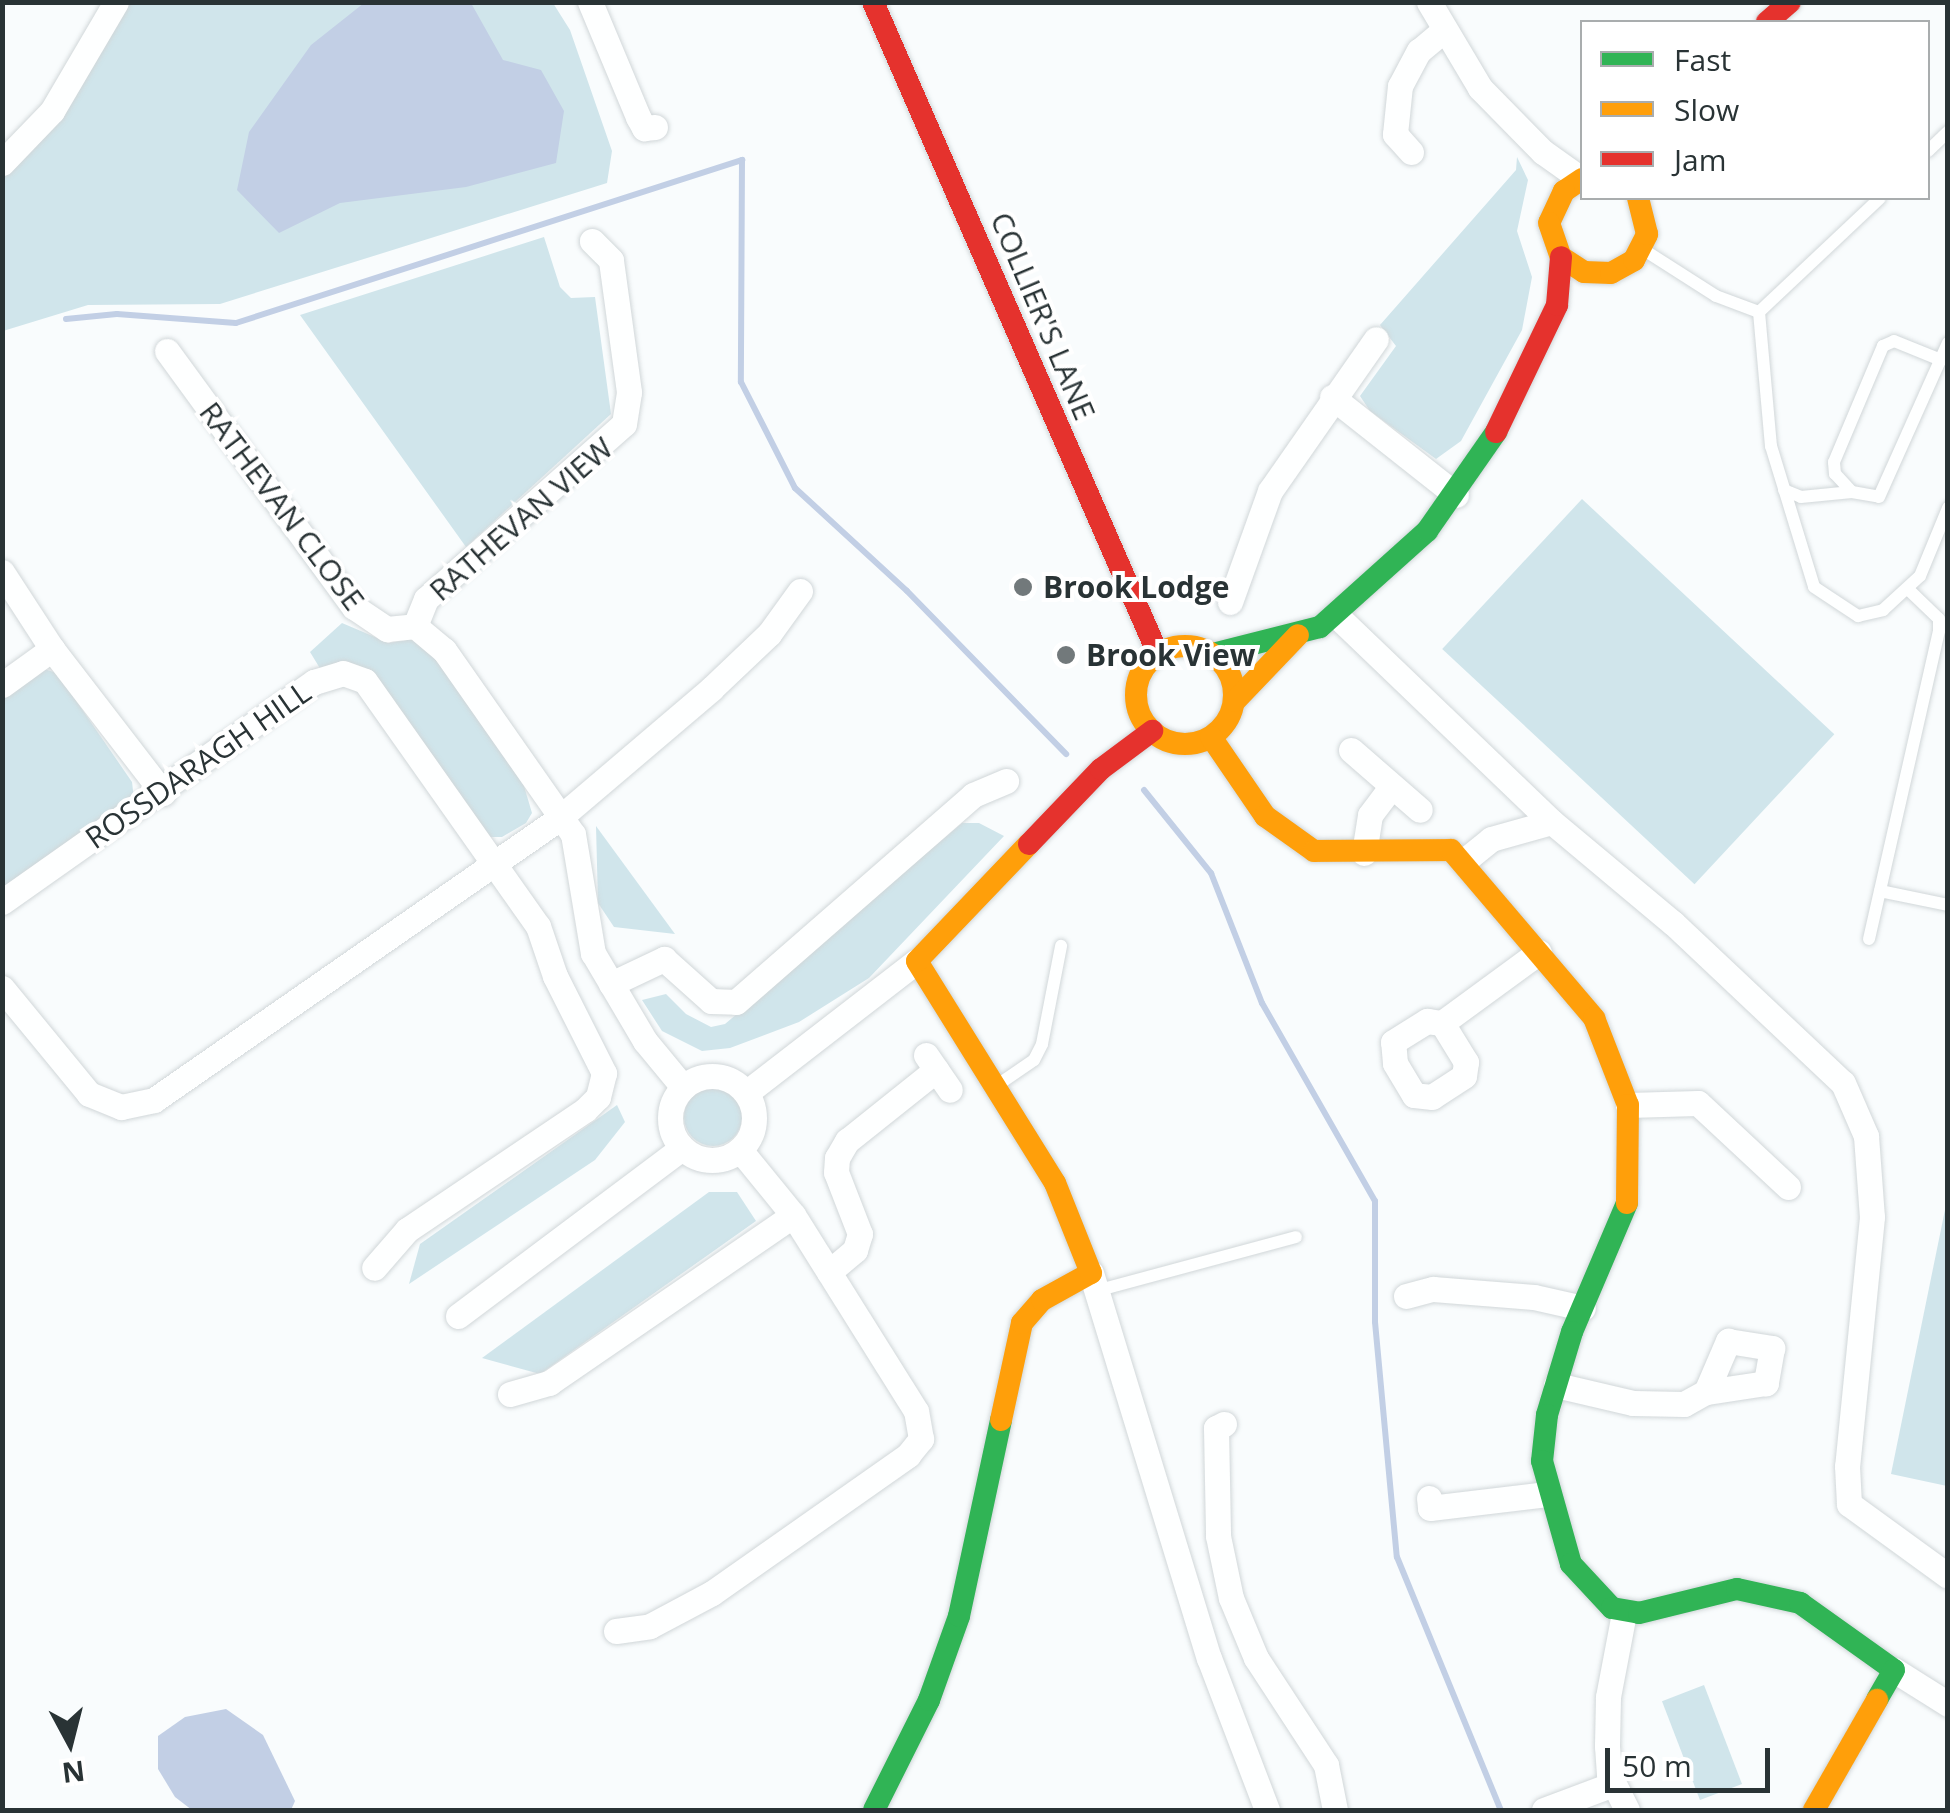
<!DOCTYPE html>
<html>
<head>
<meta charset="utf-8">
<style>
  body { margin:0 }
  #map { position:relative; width:1950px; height:1813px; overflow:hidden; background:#f9fcfd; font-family:"Open Sans",sans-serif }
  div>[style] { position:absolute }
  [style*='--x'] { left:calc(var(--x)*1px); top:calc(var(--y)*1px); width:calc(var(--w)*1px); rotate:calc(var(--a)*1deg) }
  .green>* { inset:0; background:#d0e5eb; transform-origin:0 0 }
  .round { border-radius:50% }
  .water>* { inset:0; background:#c2cfe5 }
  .stream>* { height:6px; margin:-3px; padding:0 3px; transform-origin:3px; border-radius:3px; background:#c2cfe5 }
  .roads { filter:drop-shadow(0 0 2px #d1d7d9) drop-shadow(0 0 2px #d1d7d9) }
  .lane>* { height:12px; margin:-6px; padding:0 6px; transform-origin:6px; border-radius:6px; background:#feffff }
  .street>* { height:25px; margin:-12.5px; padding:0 12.5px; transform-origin:12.5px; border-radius:12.5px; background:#feffff }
  .street>.ring { margin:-12.5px; padding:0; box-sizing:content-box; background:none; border:25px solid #feffff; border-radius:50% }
  .fast>* { height:22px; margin:-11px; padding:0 11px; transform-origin:11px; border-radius:11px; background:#30b455 }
  .slow>* { height:22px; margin:-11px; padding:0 11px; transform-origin:11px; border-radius:11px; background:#ff9f0a }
  .slow>.ring { margin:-11px; padding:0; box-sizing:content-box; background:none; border:22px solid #ff9f0a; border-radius:50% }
  .jam>* { height:22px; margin:-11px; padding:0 11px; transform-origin:11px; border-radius:11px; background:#e5322d }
  .dots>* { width:28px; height:28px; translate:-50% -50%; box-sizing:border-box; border:5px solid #fff; border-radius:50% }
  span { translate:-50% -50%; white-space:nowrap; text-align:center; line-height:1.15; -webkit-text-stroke:8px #fff; paint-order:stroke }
  .street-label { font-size:30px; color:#293335 }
  .poi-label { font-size:30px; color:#293335; font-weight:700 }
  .left { translate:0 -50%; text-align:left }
  .frame { position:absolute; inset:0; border:5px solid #293335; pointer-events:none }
  .legend { position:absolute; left:1580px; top:20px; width:350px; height:180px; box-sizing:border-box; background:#fff; border:2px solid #a9adae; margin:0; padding:12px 18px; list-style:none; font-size:30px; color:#293335 }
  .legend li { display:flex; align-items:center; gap:20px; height:50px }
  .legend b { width:50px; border:2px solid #a9adae }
  .north { position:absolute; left:20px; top:1693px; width:100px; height:100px; -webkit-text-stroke:8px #fff; paint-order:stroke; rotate:173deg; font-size:28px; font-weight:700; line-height:40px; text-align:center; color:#293335 }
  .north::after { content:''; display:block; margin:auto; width:35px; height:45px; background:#293335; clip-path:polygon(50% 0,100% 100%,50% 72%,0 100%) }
  .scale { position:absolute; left:1605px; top:1748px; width:165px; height:45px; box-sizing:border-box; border:5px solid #293335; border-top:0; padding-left:12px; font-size:30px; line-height:35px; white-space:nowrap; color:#293335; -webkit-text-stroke:8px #fff; paint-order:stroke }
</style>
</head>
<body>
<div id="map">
  <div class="green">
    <i style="clip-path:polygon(124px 2px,553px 3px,570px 30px,612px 151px,607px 183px,220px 304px,88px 305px,3px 331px,2px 173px)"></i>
    <i style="clip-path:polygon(1517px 157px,1528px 180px,1517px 231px,1532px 277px,1522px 330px,1461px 441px,1436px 459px,1370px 411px,1360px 396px,1396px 346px,1380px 325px,1516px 170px)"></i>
    <i style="clip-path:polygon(544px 237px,560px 287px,571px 298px,595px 297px,611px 414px,466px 547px,300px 315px)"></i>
    <i style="left:1582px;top:499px;width:345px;height:205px;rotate:43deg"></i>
    <i style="clip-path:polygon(342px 623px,389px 643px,420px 638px,437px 654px,524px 786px,532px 813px,526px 823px,502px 837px,488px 837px,377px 683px,321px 670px,310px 652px)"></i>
    <i style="clip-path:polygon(44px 669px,57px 673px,132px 782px,134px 799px,2px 891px,2px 699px)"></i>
    <i style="clip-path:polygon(962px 823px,979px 823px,1004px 836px,869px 978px,799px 1022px,730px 1048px,702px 1051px,662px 1031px,642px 1000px,666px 994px,686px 1014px,711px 1027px,725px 1024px)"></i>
    <i style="clip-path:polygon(596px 826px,675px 934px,614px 927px,598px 903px)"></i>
    <i class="round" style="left:684px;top:1088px;width:58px;height:58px"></i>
    <i style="clip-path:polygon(617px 1105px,625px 1122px,595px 1160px,409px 1284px,420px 1244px)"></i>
    <i style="clip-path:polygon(709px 1192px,737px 1192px,756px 1221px,540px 1374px,482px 1358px)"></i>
    <i style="clip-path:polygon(1947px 1200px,1948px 1485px,1947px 1486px,1891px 1474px)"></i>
    <i style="left:1704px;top:1685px;width:106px;height:45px;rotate:69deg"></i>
  </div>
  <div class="water">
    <i style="clip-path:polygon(364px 3px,471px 3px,503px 60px,541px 70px,564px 111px,556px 163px,466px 187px,340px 203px,279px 233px,237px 190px,249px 132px,311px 45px)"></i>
    <i style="clip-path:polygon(226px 1709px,263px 1735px,295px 1801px,291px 1810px,192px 1810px,175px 1797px,158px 1769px,158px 1736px,185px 1717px)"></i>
  </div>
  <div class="stream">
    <i style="--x:66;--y:319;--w:51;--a:-5.6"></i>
    <i style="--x:117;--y:314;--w:119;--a:4.3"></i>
    <i style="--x:236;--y:323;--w:532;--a:-17.86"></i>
    <i style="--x:742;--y:160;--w:222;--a:90.3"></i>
    <i style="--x:741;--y:382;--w:119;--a:63"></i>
    <i style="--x:795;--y:488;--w:152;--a:42.6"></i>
    <i style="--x:907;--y:591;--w:228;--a:45.7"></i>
    <i style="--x:1144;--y:790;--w:107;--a:51.1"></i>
    <i style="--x:1211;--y:873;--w:140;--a:68.6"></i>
    <i style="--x:1262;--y:1003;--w:228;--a:60.3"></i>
    <i style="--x:1375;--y:1201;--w:121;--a:90"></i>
    <i style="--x:1375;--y:1322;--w:236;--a:84.7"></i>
    <i style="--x:1397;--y:1557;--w:274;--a:67.7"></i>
  </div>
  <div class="roads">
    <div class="lane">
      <i style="--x:1928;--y:151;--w:28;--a:-44"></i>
      <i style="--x:1644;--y:250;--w:85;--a:32.6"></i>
      <i style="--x:1716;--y:296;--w:46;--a:20.4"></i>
      <i style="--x:1759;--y:312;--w:135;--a:84.9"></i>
      <i style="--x:1771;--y:446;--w:147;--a:73"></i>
      <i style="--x:1814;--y:587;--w:53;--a:33.4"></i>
      <i style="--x:1858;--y:616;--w:26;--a:-13"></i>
      <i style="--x:1883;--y:610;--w:50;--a:-42.6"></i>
      <i style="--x:1920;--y:576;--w:74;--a:-67.6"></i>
      <i style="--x:1759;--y:312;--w:166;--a:-43.3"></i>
      <i style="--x:1784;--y:490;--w:18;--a:22"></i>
      <i style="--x:1801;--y:497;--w:51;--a:-5.6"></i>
      <i style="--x:1852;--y:492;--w:27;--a:10"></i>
      <i style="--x:1879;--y:497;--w:169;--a:-65.9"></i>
      <i style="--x:1852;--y:492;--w:25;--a:-133"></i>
      <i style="--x:1835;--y:474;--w:12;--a:-95"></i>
      <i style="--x:1834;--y:462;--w:126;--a:-67.1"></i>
      <i style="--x:1883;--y:346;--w:12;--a:-24"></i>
      <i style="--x:1894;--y:341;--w:51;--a:22"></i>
      <i style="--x:1880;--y:891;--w:69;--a:11.6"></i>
      <i style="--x:1869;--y:939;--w:316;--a:-77.2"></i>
      <i style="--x:1939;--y:631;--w:12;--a:-90"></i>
      <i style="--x:1939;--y:619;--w:42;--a:-136"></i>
      <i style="--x:999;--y:1084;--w:42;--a:-34.4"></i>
      <i style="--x:1034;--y:1060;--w:18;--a:-63"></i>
      <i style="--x:1042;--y:1044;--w:100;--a:-79"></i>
      <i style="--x:1096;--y:1291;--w:207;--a:-15.1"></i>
    </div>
    <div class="street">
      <i style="--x:590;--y:2;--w:125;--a:67.3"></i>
      <i style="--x:638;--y:117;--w:13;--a:61"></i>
      <i style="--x:644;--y:128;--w:11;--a:-5"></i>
      <i style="--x:1429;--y:2;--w:100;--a:59.3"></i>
      <i style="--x:1480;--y:88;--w:90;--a:45.5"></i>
      <i style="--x:1543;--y:152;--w:47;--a:35.4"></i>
      <i style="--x:1411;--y:152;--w:24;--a:-132"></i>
      <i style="--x:1395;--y:134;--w:48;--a:-84.1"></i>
      <i style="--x:1400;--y:86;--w:40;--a:-62"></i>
      <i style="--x:1419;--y:51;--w:30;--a:-40"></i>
      <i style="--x:2;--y:163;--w:72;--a:-46.1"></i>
      <i style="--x:52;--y:111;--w:126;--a:-59.6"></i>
      <i style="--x:167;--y:351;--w:317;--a:53.9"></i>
      <i style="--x:354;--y:607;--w:40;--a:34"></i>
      <i style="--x:387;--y:629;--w:28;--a:-6"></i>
      <i style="--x:1332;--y:397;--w:158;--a:38.3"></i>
      <i style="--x:2;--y:572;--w:92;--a:57"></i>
      <i style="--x:52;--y:649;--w:182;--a:52.4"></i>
      <i style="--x:1230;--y:602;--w:118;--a:-70.2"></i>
      <i style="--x:1270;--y:491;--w:185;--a:-55.1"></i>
      <i style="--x:1338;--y:617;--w:296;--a:43.8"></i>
      <i style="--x:1552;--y:822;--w:158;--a:39.9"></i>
      <i style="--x:1673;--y:923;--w:233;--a:43.3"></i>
      <i style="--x:1843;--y:1083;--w:58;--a:66.5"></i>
      <i style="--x:1866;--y:1136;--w:81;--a:85.8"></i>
      <i style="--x:1872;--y:1217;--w:250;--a:95.7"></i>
      <i style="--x:1847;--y:1466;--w:38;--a:87"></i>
      <i style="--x:1849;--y:1504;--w:122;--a:36"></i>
      <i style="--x:415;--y:626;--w:38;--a:40"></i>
      <i style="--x:444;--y:650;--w:225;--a:55"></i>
      <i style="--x:573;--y:834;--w:121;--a:80.5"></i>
      <i style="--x:593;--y:953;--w:102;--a:59.4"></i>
      <i style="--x:645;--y:1041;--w:60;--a:50.4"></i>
      <i style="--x:415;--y:626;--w:29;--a:-68"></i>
      <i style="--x:426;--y:599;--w:264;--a:-41.5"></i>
      <i style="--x:624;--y:424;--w:32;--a:-81"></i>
      <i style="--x:629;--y:392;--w:133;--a:-97.8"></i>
      <i style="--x:611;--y:260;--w:27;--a:-135"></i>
      <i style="--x:2;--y:685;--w:62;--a:-35.8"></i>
      <i style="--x:1351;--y:750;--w:91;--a:41"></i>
      <i style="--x:1364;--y:853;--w:38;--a:-81"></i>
      <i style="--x:1370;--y:815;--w:36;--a:-53"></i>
      <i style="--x:1464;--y:861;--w:35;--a:-39"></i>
      <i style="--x:1491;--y:839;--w:63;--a:-15.6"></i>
      <i style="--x:2;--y:902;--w:382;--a:-35.2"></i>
      <i style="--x:314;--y:682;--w:30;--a:-17"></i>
      <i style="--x:343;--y:673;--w:23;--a:20"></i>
      <i style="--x:365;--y:681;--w:300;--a:54.8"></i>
      <i style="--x:538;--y:926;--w:53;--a:71.2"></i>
      <i style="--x:555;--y:976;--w:109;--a:63.2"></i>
      <i style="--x:604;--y:1073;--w:25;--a:104"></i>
      <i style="--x:598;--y:1097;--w:18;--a:135"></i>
      <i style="--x:585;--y:1110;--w:215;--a:146"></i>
      <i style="--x:407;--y:1230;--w:50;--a:131"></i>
      <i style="--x:611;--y:984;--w:59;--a:-25.3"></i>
      <i style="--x:664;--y:959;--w:63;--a:41.8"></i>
      <i style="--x:711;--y:1001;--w:25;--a:2"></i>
      <i style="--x:736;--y:1002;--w:315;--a:-41.1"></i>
      <i style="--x:973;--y:795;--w:36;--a:-23"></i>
      <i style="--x:2;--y:988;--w:137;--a:50.6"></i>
      <i style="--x:89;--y:1094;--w:35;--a:22"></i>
      <i style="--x:121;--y:1107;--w:34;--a:-12"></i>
      <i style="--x:154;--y:1100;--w:497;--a:-34.8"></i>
      <i style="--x:562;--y:816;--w:196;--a:-40.4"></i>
      <i style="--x:711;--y:689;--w:80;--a:-43.5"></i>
      <i style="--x:769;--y:634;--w:53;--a:-54.2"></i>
      <i style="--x:1442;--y:1023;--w:46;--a:58.4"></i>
      <i style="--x:1466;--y:1062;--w:14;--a:98"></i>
      <i style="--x:1464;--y:1076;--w:38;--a:147"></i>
      <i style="--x:1432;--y:1097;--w:18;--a:-174"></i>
      <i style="--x:1414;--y:1095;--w:37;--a:-121"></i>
      <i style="--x:1395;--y:1063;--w:21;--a:-95"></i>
      <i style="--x:1393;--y:1042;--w:40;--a:-32"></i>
      <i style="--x:1427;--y:1021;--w:15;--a:8"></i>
      <i style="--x:1442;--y:1023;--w:120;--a:-36.2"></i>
      <i style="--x:926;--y:1055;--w:42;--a:55.6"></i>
      <i class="ring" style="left:670px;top:1076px;width:59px;height:59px"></i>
      <i style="--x:746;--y:1093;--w:216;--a:-37.7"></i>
      <i style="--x:1628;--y:1105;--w:70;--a:-1.6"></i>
      <i style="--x:1698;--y:1103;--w:123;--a:43"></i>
      <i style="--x:829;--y:1272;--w:34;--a:-40"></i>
      <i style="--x:855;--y:1250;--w:17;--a:-73"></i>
      <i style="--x:860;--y:1234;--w:66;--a:-111.2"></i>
      <i style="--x:836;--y:1172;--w:14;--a:-86"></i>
      <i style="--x:837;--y:1158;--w:20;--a:-60"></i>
      <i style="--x:847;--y:1141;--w:114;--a:-38.6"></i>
      <i style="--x:1091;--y:1273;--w:403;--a:73"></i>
      <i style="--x:1209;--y:1658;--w:163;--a:69.1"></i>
      <i style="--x:1406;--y:1296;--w:28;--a:-15"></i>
      <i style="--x:1433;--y:1289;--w:101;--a:4.5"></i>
      <i style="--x:1534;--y:1297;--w:50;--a:12.7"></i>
      <i style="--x:458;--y:1316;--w:280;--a:-36.9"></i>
      <i style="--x:1556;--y:1385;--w:79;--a:13.2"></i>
      <i style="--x:1633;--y:1403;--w:51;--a:1.1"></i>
      <i style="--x:1684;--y:1404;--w:25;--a:-29"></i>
      <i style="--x:1706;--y:1392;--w:56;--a:-66.7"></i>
      <i style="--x:1728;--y:1341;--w:45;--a:9"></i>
      <i style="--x:1772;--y:1348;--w:36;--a:100"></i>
      <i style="--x:1766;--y:1383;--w:61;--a:171.5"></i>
      <i style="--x:510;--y:1394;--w:41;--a:-15.8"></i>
      <i style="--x:549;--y:1383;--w:296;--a:-34.5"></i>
      <i style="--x:1224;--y:1424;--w:9;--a:153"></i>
      <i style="--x:1216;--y:1428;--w:108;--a:88.9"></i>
      <i style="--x:1218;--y:1536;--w:63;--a:78.2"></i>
      <i style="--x:1231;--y:1598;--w:65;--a:67.4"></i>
      <i style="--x:1256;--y:1658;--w:128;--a:56.8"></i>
      <i style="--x:1326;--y:1765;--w:46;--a:78.7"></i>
      <i style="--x:1429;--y:1498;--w:10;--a:84"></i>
      <i style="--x:1430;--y:1508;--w:118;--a:-6.8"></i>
      <i style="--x:1624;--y:1613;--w:86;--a:100.8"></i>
      <i style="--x:1608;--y:1697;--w:49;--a:91.2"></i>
      <i style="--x:1607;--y:1746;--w:28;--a:86"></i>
      <i style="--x:1609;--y:1774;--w:40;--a:63.4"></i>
      <i style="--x:616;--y:1631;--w:34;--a:-8"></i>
      <i style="--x:650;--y:1626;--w:70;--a:-28"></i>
      <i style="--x:712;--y:1593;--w:240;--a:-35.1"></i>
      <i style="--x:908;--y:1455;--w:21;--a:-51"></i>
      <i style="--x:921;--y:1439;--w:28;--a:-100"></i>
      <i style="--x:916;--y:1411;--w:231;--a:-122.1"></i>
      <i style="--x:793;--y:1215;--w:84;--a:-129.2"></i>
      <i style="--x:1894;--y:1670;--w:64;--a:32.2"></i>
      <i style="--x:1544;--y:1810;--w:74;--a:-20.6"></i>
    </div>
    <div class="fast">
      <i style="--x:1213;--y:654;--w:110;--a:-14.2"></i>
      <i style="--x:1320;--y:627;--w:144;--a:-41.9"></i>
      <i style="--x:1427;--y:531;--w:121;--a:-55.1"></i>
      <i style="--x:1627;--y:1203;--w:140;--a:113.1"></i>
      <i style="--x:1572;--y:1332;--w:87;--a:106.8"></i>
      <i style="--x:1547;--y:1415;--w:46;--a:96.2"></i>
      <i style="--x:1542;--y:1461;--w:107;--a:74.3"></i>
      <i style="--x:1571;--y:1564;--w:60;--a:47"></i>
      <i style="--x:1612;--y:1608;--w:27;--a:10"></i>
      <i style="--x:1639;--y:1613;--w:101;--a:-13.8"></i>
      <i style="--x:1737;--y:1589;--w:65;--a:12.5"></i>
      <i style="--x:1800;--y:1603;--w:115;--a:35.5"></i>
      <i style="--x:1894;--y:1670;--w:34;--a:120"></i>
      <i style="--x:874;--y:1810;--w:123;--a:-63.4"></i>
      <i style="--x:929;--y:1700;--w:89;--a:-70.3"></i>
      <i style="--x:959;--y:1616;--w:200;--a:-77.9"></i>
    </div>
    <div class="slow">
      <i style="--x:1582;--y:179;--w:22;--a:146"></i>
      <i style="--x:1564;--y:191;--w:35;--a:115"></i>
      <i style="--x:1549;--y:223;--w:36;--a:71"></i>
      <i style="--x:1561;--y:257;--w:27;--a:33"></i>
      <i style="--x:1584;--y:272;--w:27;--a:2"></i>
      <i style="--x:1611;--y:273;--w:26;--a:-29"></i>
      <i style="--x:1634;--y:260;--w:29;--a:-63"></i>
      <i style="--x:1647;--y:234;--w:37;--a:-104"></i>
      <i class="ring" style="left:1136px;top:646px;width:76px;height:76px"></i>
      <i style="--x:1235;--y:701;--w:91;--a:-46.3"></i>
      <i style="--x:1211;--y:737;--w:96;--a:55.6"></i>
      <i style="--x:1265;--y:816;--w:60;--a:35.5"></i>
      <i style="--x:1314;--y:851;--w:137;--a:-0.4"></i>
      <i style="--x:1451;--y:850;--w:221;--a:49.6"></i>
      <i style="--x:1594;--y:1018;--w:93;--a:68.7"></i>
      <i style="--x:1628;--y:1105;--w:98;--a:90.6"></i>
      <i style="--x:1001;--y:1420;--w:99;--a:-77.8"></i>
      <i style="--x:1022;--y:1323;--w:30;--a:-49"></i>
      <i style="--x:1042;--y:1300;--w:56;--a:-28.9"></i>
      <i style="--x:1091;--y:1273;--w:97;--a:-111.8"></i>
      <i style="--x:1055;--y:1183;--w:261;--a:-121.9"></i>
      <i style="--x:917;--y:961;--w:162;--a:-46.3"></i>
      <i style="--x:1814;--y:1810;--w:127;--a:-60.2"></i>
    </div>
    <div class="jam">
      <i style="--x:873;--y:2;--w:712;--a:66.39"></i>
      <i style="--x:1767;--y:22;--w:30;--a:-41"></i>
      <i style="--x:1496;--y:432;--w:141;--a:-64.3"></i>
      <i style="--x:1557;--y:305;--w:48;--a:-85.2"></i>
      <i style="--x:1029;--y:844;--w:104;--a:-46.2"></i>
      <i style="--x:1101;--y:769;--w:64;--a:-36.7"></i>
    </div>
  </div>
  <div class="dots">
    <i style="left:1023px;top:587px;background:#72797b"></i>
    <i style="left:1066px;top:655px;background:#72797b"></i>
  </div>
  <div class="street-label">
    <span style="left:1043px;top:316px;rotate:67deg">COLLIER'S LANE</span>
    <span style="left:282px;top:506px;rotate:53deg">RATHEVAN CLOSE</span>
    <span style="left:521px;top:519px;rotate:-41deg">RATHEVAN VIEW</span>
    <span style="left:198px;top:765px;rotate:-35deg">ROSSDARAGH HILL</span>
  </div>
  <div class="poi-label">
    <span class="left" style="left:1043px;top:587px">Brook Lodge</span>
    <span class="left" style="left:1086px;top:655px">Brook View</span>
  </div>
  <div class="frame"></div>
  <ul class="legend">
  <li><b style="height:12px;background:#30b455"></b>Fast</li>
  <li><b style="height:12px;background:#ff9f0a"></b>Slow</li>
  <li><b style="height:12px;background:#e5322d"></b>Jam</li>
  </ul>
  <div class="north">N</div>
  <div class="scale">50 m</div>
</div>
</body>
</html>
